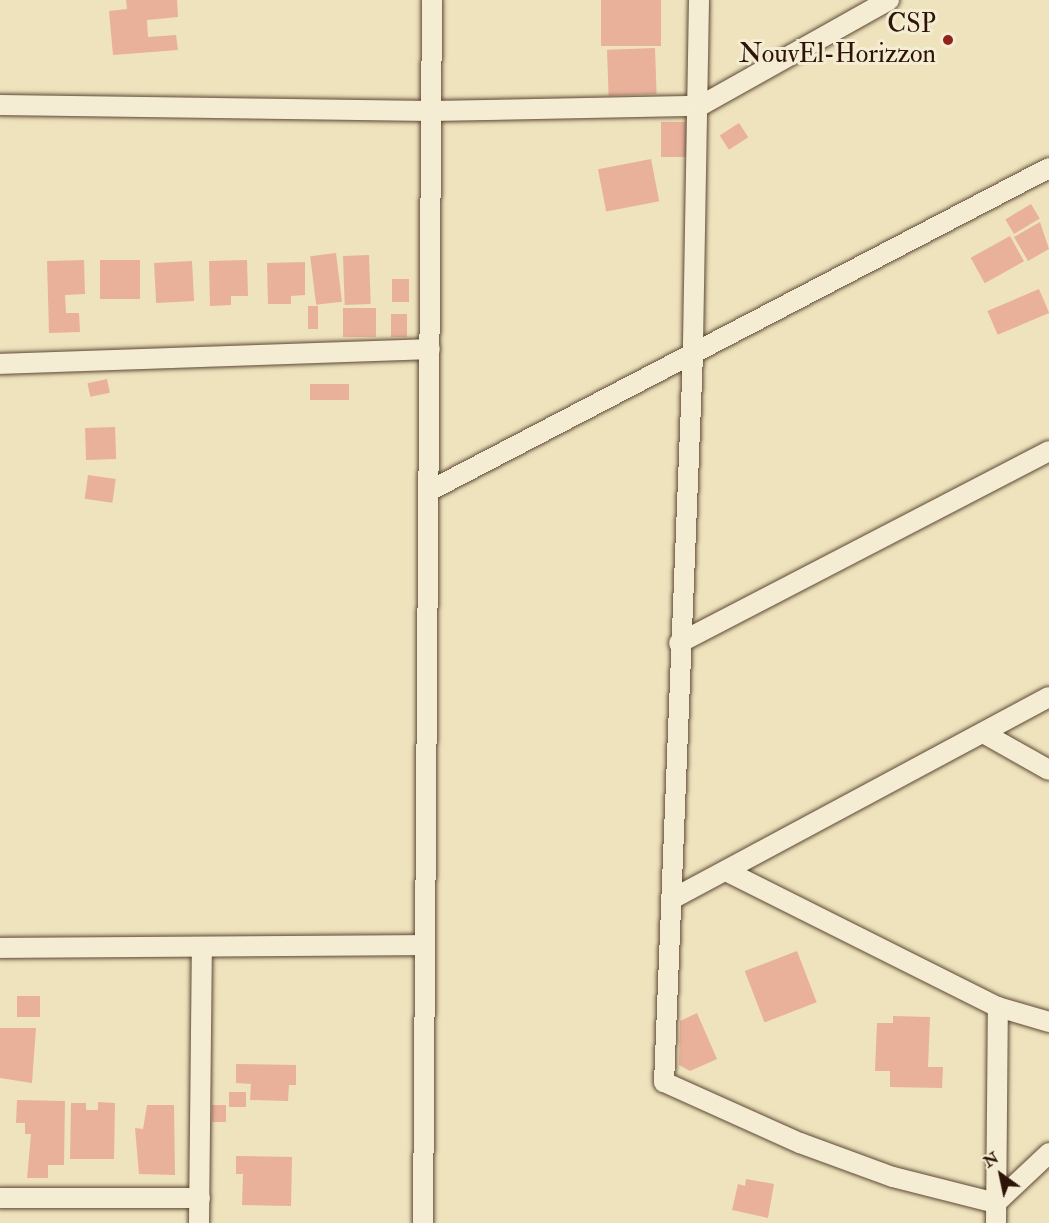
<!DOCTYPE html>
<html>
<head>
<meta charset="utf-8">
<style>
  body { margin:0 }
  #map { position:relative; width:1049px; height:1223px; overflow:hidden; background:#eee3bd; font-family:"IM FELL Double Pica",serif }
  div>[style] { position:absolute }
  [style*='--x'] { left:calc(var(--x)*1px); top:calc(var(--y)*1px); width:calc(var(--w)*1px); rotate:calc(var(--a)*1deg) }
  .building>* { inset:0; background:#e9b19a; transform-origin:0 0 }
  .roads { filter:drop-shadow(0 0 2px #5e4834) drop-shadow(0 0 2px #5e4834) }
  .minor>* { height:20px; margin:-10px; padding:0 10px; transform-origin:10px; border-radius:10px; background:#f4edd4 }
  .dots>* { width:16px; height:16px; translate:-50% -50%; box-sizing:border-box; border:3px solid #f4edd4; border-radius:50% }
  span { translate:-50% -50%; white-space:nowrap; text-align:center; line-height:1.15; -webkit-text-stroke:6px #f4edd4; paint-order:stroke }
  .poi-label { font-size:26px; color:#2e1406 }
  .right { translate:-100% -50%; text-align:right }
  .north { position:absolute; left:971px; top:1145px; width:60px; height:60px; -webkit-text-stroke:4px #f4edd4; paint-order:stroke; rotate:327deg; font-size:16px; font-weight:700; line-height:24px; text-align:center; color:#2e1406 }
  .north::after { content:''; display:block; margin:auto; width:21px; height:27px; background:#2e1406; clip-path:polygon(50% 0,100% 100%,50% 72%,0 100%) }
</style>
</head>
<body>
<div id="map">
  <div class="building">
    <i style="clip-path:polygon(126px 0,177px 0,178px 17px,147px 20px,148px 37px,176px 35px,178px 50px,113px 55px,109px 11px,127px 9px)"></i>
    <i style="left:601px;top:0;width:60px;height:46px"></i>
    <i style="left:655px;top:48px;width:46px;height:48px;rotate:88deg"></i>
    <i style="left:661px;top:122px;width:25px;height:35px"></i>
    <i style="left:739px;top:123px;width:17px;height:23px;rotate:57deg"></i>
    <i style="left:651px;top:159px;width:43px;height:54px;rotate:79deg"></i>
    <i style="left:1031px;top:204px;width:17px;height:30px;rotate:59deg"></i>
    <i style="clip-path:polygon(1040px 222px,1049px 249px,1028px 261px,1014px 237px)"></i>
    <i style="left:1010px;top:236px;width:29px;height:45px;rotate:61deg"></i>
    <i style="left:336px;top:253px;width:49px;height:26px;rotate:83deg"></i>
    <i style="left:369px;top:255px;width:49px;height:26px;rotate:88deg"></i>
    <i style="clip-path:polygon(84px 260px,85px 294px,65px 295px,66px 313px,79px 313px,80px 332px,49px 333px,47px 261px)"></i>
    <i style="left:140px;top:260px;width:39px;height:40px;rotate:90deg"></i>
    <i style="clip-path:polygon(247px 260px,248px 296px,231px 296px,231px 305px,210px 306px,209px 261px)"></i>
    <i style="left:192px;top:261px;width:40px;height:38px;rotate:87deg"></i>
    <i style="clip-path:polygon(305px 262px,305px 295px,291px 296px,291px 304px,268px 304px,267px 263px)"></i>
    <i style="left:392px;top:279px;width:17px;height:23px"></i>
    <i style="left:1039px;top:289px;width:26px;height:56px;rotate:67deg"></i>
    <i style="left:308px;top:306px;width:10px;height:23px"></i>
    <i style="left:343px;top:308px;width:33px;height:29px"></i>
    <i style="left:391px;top:314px;width:16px;height:23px"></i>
    <i style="left:107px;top:379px;width:14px;height:20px;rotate:78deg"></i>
    <i style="left:349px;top:384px;width:16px;height:39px;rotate:90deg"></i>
    <i style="left:115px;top:427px;width:32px;height:30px;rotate:88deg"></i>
    <i style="left:88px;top:475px;width:28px;height:24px;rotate:8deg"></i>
    <i style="left:797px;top:951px;width:55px;height:56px;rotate:69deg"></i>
    <i style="left:17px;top:996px;width:23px;height:21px"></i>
    <i style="clip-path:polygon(697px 1013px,717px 1059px,690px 1071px,679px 1065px,680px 1021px)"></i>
    <i style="clip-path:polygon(893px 1016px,930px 1017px,928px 1067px,943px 1067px,942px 1088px,890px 1087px,890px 1071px,875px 1071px,877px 1023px,893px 1023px)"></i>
    <i style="clip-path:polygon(0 1028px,36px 1028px,32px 1083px,0 1078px)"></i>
    <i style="clip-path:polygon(236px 1064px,296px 1065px,296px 1085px,289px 1085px,288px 1101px,250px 1100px,251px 1084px,236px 1083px)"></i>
    <i style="left:229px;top:1092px;width:17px;height:15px"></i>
    <i style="clip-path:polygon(17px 1100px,65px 1101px,64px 1165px,48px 1165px,48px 1178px,27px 1178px,31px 1134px,25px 1134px,25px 1123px,16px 1123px)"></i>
    <i style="clip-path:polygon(98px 1102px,115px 1103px,114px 1159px,70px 1159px,71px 1103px,86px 1103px,86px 1110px,98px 1110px)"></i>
    <i style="clip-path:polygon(147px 1105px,174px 1105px,175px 1175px,139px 1174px,135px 1128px,143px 1129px)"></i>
    <i style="left:212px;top:1105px;width:14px;height:17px"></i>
    <i style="clip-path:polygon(236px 1156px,292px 1157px,291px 1206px,242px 1205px,243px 1174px,236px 1174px)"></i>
    <i style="clip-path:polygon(746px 1179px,774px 1184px,768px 1218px,732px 1210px,738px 1184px,745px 1186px)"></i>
  </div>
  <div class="roads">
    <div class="minor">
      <i style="--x:699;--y:0;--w:355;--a:91"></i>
      <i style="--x:693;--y:355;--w:728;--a:92.28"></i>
      <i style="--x:664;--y:1082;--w:149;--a:24.2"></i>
      <i style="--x:800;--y:1143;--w:99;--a:20.1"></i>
      <i style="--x:893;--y:1177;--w:106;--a:14.2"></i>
      <i style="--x:996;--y:1203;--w:73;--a:-43.3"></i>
      <i style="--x:0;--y:105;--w:431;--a:0.8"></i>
      <i style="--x:431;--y:111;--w:269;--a:-1.1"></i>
      <i style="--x:700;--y:106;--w:217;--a:-29.3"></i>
      <i style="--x:0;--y:364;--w:430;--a:-2"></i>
      <i style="--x:429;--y:491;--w:699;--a:-27.52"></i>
      <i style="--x:679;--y:643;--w:417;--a:-27.4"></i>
      <i style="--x:985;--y:734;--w:73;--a:29.4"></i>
      <i style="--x:726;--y:871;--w:304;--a:26.6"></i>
      <i style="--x:998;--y:1007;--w:53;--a:16.4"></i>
      <i style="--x:674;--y:898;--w:425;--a:-28.2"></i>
      <i style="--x:0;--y:948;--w:425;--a:-0.4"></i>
      <i style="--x:0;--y:1198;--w:200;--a:0"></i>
      <i style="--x:199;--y:1223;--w:276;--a:-89.4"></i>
      <i style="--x:423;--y:1223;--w:1223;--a:-89.58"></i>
      <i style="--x:996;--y:1223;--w:216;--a:-89.5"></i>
    </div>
  </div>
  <div class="dots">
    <i style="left:948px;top:40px;background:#8f2418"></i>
  </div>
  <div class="poi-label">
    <span class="right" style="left:936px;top:40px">CSP<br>NouvEl-Horizzon</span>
  </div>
  <div class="north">N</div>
</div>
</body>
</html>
